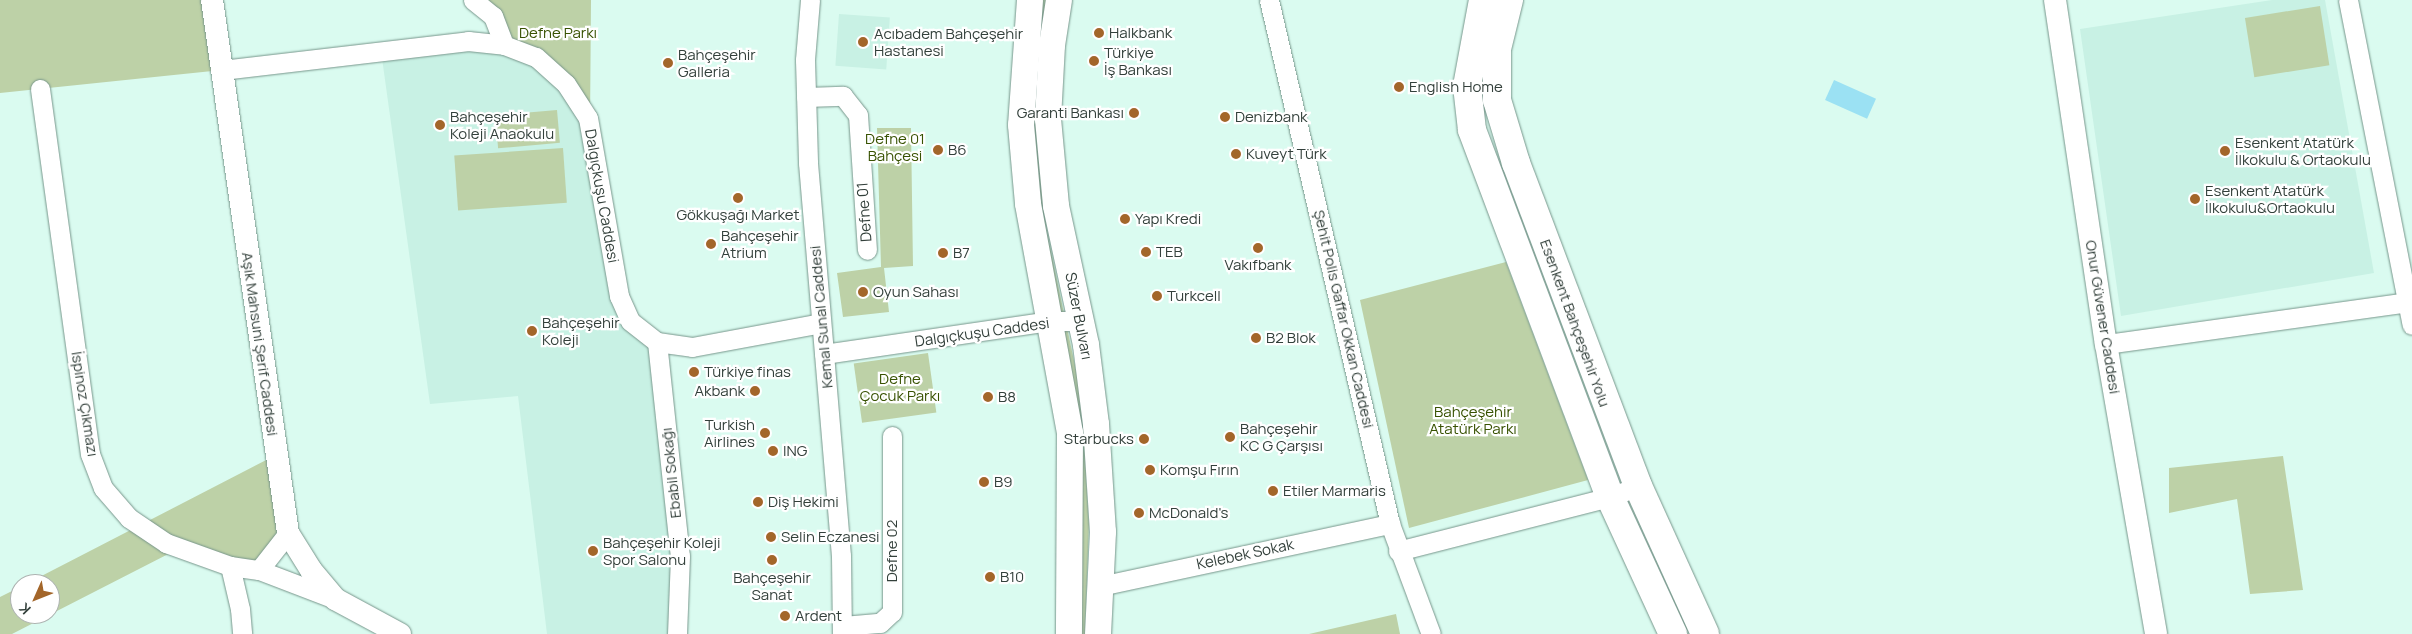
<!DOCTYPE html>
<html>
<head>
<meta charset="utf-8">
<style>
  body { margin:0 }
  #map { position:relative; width:2412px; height:634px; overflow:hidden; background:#dafbf0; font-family:Manrope,sans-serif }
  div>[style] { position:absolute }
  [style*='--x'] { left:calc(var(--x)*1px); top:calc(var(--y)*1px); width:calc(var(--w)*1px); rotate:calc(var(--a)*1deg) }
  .built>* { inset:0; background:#c8f1e4; transform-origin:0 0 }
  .green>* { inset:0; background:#bdd1a7; transform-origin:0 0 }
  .water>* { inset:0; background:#9be1f3; transform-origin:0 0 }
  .roads { filter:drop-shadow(0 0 1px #77968b) drop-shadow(0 0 1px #77968b) }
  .minor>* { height:19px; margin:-9.5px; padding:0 9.5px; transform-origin:9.5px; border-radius:9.5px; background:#fff }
  .tertiary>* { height:22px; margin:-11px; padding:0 11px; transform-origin:11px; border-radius:11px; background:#fff }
  .secondary>* { height:26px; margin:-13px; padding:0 13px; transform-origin:13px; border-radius:13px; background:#fff }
  .primary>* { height:28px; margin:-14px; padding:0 14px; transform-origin:14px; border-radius:14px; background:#fff }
  .dots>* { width:14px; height:14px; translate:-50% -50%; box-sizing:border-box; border:2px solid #fff; border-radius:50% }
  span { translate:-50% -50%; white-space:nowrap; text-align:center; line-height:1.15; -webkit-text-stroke:4.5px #fff; paint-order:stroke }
  .park-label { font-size:15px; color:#385202 }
  .poi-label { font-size:15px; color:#33403b }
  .left { translate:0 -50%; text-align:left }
  .right { translate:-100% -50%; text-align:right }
  .street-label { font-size:15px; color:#33403b }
  .north { position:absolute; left:10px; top:574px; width:50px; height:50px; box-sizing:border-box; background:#fff; border:1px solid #adb3b1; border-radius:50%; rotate:226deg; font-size:14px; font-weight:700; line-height:20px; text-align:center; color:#33403b }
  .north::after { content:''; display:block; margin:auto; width:18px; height:22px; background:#a3662a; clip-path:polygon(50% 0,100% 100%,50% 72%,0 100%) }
</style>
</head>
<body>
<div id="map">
  <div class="built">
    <i style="clip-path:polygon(2272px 0,2325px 0,2374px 273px,2121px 316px,2080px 29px)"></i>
    <i style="left:839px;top:14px;width:51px;height:52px;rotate:4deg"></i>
    <i style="clip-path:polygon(468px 41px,536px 57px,588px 118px,619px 296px,657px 342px,677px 634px,547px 634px,518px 396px,430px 404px,381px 51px)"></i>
  </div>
  <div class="green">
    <i style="clip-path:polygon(0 0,212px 0,222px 70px,0 93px)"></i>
    <i style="clip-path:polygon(473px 0,591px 0,590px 125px,566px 84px,504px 45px)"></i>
    <i style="clip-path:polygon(1037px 0,1046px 0,1038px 68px,1038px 150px,1046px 228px,1077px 375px,1084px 439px,1089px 524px,1085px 634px,1077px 634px,1080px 596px,1025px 126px)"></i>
    <i style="left:2320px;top:6px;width:60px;height:76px;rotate:81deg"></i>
    <i style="left:557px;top:110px;width:33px;height:62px;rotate:85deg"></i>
    <i style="clip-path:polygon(877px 128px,911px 128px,913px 266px,884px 268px,889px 312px,843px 317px,837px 273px,881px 267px)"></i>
    <i style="left:563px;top:148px;width:55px;height:109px;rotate:86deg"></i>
    <i style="clip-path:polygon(1506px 262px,1588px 480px,1409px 528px,1360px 300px)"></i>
    <i style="left:928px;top:353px;width:60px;height:75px;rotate:82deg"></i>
    <i style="clip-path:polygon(276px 455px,288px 533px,259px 570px,180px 548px,12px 634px,0 634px,0 597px,20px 587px,20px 614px,50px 614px,50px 584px,26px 584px)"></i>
    <i style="clip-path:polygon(2283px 456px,2303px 590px,2250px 594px,2237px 499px,2169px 513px,2169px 468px)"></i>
    <i style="clip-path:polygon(1396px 614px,1400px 634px,1309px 634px)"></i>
  </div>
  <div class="water">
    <i style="left:1834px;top:80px;width:46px;height:22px;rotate:24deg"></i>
  </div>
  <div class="roads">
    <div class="minor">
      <i style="--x:473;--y:0;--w:26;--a:39"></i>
      <i style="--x:493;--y:16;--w:31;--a:69"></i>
      <i style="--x:810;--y:0;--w:60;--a:94.8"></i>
      <i style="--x:805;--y:60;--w:103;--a:88.3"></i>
      <i style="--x:808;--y:163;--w:394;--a:85.2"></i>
      <i style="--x:841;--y:556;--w:78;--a:89.3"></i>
      <i style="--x:1269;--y:0;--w:538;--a:77"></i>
      <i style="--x:1390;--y:524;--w:117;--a:69.6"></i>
      <i style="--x:2348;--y:0;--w:331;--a:78.9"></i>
      <i style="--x:222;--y:70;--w:248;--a:-6.7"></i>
      <i style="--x:468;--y:41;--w:36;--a:6"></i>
      <i style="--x:504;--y:45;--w:34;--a:21"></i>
      <i style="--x:536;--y:57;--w:40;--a:42"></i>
      <i style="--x:566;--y:84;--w:40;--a:57.1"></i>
      <i style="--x:588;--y:118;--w:181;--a:80.1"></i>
      <i style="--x:619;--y:296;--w:27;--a:66"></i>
      <i style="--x:630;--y:321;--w:34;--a:38"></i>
      <i style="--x:657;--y:342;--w:35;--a:8"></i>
      <i style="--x:692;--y:347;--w:131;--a:-10.5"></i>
      <i style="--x:40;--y:89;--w:368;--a:82.2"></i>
      <i style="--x:90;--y:454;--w:36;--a:69"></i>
      <i style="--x:103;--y:488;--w:40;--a:49"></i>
      <i style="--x:129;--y:518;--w:45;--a:34"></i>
      <i style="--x:166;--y:543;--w:68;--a:19.8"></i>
      <i style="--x:230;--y:566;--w:29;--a:8"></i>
      <i style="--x:259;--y:570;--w:81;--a:20.9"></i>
      <i style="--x:806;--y:97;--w:37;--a:-2"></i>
      <i style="--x:843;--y:96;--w:24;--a:52"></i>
      <i style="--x:858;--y:115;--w:135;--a:86.2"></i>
      <i style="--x:657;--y:342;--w:215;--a:83.9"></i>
      <i style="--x:680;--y:556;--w:78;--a:92.2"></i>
      <i style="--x:2106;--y:344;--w:305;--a:-7.9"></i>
      <i style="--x:824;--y:354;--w:229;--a:-8.3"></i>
      <i style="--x:1051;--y:321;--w:30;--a:0"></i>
      <i style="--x:1398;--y:551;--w:219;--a:-14.3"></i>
      <i style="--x:1610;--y:497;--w:30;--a:-21"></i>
      <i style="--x:230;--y:566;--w:44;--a:76.9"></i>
      <i style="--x:240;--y:609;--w:25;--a:85"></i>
      <i style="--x:259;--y:570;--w:47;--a:-51.9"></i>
      <i style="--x:1100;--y:586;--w:297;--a:-12.1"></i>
      <i style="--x:843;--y:626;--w:37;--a:-5"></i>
      <i style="--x:880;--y:623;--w:16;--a:-43"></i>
      <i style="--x:892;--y:612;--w:176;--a:-90"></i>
    </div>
    <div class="tertiary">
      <i style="--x:212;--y:0;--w:538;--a:81.88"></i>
      <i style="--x:288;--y:533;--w:44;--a:58.1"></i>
      <i style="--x:311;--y:570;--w:38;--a:50"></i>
      <i style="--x:335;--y:599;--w:74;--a:28.3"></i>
      <i style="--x:2055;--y:0;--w:348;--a:81.6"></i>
      <i style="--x:2106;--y:344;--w:294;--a:80.2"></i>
    </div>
    <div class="secondary">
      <i style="--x:1030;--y:0;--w:125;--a:94.1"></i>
      <i style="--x:1021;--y:125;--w:79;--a:84.9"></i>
      <i style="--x:1028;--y:204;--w:233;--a:79.6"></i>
      <i style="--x:1070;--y:433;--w:201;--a:90.3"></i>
      <i style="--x:1059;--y:0;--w:46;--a:98.8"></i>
      <i style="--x:1052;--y:45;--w:74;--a:93.1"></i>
      <i style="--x:1048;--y:119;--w:87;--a:84.7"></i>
      <i style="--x:1056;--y:206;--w:142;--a:77.8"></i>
      <i style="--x:1086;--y:345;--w:80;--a:82.8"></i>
      <i style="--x:1096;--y:424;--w:108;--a:86.3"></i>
      <i style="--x:1103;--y:532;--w:102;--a:92.8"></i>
    </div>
    <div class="primary">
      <i style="--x:1483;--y:0;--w:87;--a:100.5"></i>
      <i style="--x:1467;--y:86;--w:44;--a:83.5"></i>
      <i style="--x:1472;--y:130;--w:392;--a:69.4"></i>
      <i style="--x:1610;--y:497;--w:151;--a:65.3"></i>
      <i style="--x:1509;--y:0;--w:50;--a:103.8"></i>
      <i style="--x:1497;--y:49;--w:51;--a:90"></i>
      <i style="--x:1497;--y:100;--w:66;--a:73.2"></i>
      <i style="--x:1516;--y:163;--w:345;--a:69.3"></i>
      <i style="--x:1638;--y:486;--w:162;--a:65.6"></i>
    </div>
  </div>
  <div class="dots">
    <i style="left:1099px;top:33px;background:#a3662a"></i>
    <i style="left:863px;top:42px;background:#a3662a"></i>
    <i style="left:1094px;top:61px;background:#a3662a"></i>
    <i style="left:668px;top:63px;background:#a3662a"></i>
    <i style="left:1399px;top:87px;background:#a3662a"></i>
    <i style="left:1134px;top:113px;background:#a3662a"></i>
    <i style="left:1225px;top:117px;background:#a3662a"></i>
    <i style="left:440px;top:125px;background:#a3662a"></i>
    <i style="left:938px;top:150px;background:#a3662a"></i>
    <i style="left:2225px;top:151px;background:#a3662a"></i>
    <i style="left:1236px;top:154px;background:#a3662a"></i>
    <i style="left:738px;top:198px;background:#a3662a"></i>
    <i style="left:2195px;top:199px;background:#a3662a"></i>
    <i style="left:1125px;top:219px;background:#a3662a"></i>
    <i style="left:711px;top:244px;background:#a3662a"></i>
    <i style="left:1258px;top:248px;background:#a3662a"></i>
    <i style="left:1146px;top:252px;background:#a3662a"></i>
    <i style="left:943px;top:253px;background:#a3662a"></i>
    <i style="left:863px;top:292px;background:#a3662a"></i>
    <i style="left:1157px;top:296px;background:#a3662a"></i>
    <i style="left:532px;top:331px;background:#a3662a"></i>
    <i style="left:1256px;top:338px;background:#a3662a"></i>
    <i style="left:694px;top:372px;background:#a3662a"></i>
    <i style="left:755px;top:391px;background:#a3662a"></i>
    <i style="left:988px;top:397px;background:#a3662a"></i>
    <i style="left:765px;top:433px;background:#a3662a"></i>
    <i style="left:1230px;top:437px;background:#a3662a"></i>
    <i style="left:1144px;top:439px;background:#a3662a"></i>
    <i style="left:773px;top:451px;background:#a3662a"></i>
    <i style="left:1150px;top:470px;background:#a3662a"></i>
    <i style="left:984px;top:482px;background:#a3662a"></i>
    <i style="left:1273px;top:491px;background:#a3662a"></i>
    <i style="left:758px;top:502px;background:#a3662a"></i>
    <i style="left:1139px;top:513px;background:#a3662a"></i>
    <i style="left:771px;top:537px;background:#a3662a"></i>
    <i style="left:593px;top:551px;background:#a3662a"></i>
    <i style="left:772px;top:560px;background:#a3662a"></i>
    <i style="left:990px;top:577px;background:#a3662a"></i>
    <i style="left:785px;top:616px;background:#a3662a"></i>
  </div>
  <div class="park-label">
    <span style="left:558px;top:33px">Defne Parkı</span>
    <span style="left:895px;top:147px">Defne 01<br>Bahçesi</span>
    <span style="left:900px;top:387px">Defne<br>Çocuk Parkı</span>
    <span style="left:1473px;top:420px">Bahçeşehir<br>Atatürk Parkı</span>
  </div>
  <div class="poi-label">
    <span class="left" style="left:874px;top:42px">Acıbadem Bahçeşehir<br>Hastanesi</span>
    <span class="left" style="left:1109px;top:33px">Halkbank</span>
    <span class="left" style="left:1104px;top:61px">Türkiye<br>İş Bankası</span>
    <span class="left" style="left:678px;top:63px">Bahçeşehir<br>Galleria</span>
    <span class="left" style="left:1409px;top:87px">English Home</span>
    <span class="right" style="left:1124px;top:113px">Garanti Bankası</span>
    <span class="left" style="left:450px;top:125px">Bahçeşehir<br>Koleji Anaokulu</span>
    <span class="left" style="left:1235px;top:117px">Denizbank</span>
    <span class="left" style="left:2235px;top:151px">Esenkent Atatürk<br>İlkokulu &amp; Ortaokulu</span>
    <span class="left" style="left:948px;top:150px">B6</span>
    <span class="left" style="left:1246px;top:154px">Kuveyt Türk</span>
    <span class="left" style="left:2205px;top:199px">Esenkent Atatürk<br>İlkokulu&amp;Ortaokulu</span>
    <span style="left:738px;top:215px">Gökkuşağı Market</span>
    <span class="left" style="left:1135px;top:219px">Yapı Kredi</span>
    <span class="left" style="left:721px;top:244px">Bahçeşehir<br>Atrium</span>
    <span class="left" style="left:1156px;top:252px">TEB</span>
    <span class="left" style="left:953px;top:253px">B7</span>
    <span style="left:1258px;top:265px">Vakıfbank</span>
    <span class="left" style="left:873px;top:292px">Oyun Sahası</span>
    <span class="left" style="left:1167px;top:296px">Turkcell</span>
    <span class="left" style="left:542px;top:331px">Bahçeşehir<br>Koleji</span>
    <span class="left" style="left:1266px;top:338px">B2 Blok</span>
    <span class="left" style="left:704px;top:372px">Türkiye finas</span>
    <span class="right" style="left:745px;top:391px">Akbank</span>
    <span class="left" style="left:998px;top:397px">B8</span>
    <span class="right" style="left:755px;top:433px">Turkish<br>Airlines</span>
    <span class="left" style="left:1240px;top:437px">Bahçeşehir<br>KC G Çarşısı</span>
    <span class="right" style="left:1134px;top:439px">Starbucks</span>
    <span class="left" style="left:783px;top:451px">ING</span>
    <span class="left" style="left:1160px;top:470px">Komşu Fırın</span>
    <span class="left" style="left:994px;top:482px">B9</span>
    <span class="left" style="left:1283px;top:491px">Etiler Marmaris</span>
    <span class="left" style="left:768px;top:502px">Diş Hekimi</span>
    <span class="left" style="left:1149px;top:513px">McDonald's</span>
    <span class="left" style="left:781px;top:537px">Selin Eczanesi</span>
    <span class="left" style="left:603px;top:551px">Bahçeşehir Koleji<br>Spor Salonu</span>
    <span style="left:772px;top:586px">Bahçeşehir<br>Sanat</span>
    <span class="left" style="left:1000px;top:577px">B10</span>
    <span class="left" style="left:795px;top:616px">Ardent</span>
  </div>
  <div class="street-label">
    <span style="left:602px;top:196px;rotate:80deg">Dalgıçkuşu Caddesi</span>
    <span style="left:864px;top:212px;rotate:-94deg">Defne 01</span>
    <span style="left:1079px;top:316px;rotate:79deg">Süzer Bulvarı</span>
    <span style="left:821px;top:317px;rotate:-95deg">Kemal Sunal Caddesi</span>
    <span style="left:2103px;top:317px;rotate:81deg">Onur Güvener Caddesi</span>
    <span style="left:1344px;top:319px;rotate:77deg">Şehit Polis Gaffar Okkan Caddesi</span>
    <span style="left:1575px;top:323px;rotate:70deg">Esenkent Bahçeşehir Yolu</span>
    <span style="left:982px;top:332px;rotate:-8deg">Dalgıçkuşu Caddesi</span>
    <span style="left:260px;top:344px;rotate:82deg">Aşık Mahsuni Şerif Caddesi</span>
    <span style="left:85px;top:404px;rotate:81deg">İspinoz Çıkmazı</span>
    <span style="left:671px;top:473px;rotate:-96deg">Ebabil Sokağı</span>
    <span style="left:892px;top:551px;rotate:-90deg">Defne 02</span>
    <span style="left:1245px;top:554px;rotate:-12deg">Kelebek Sokak</span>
  </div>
  <div class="north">K</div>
</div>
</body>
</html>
